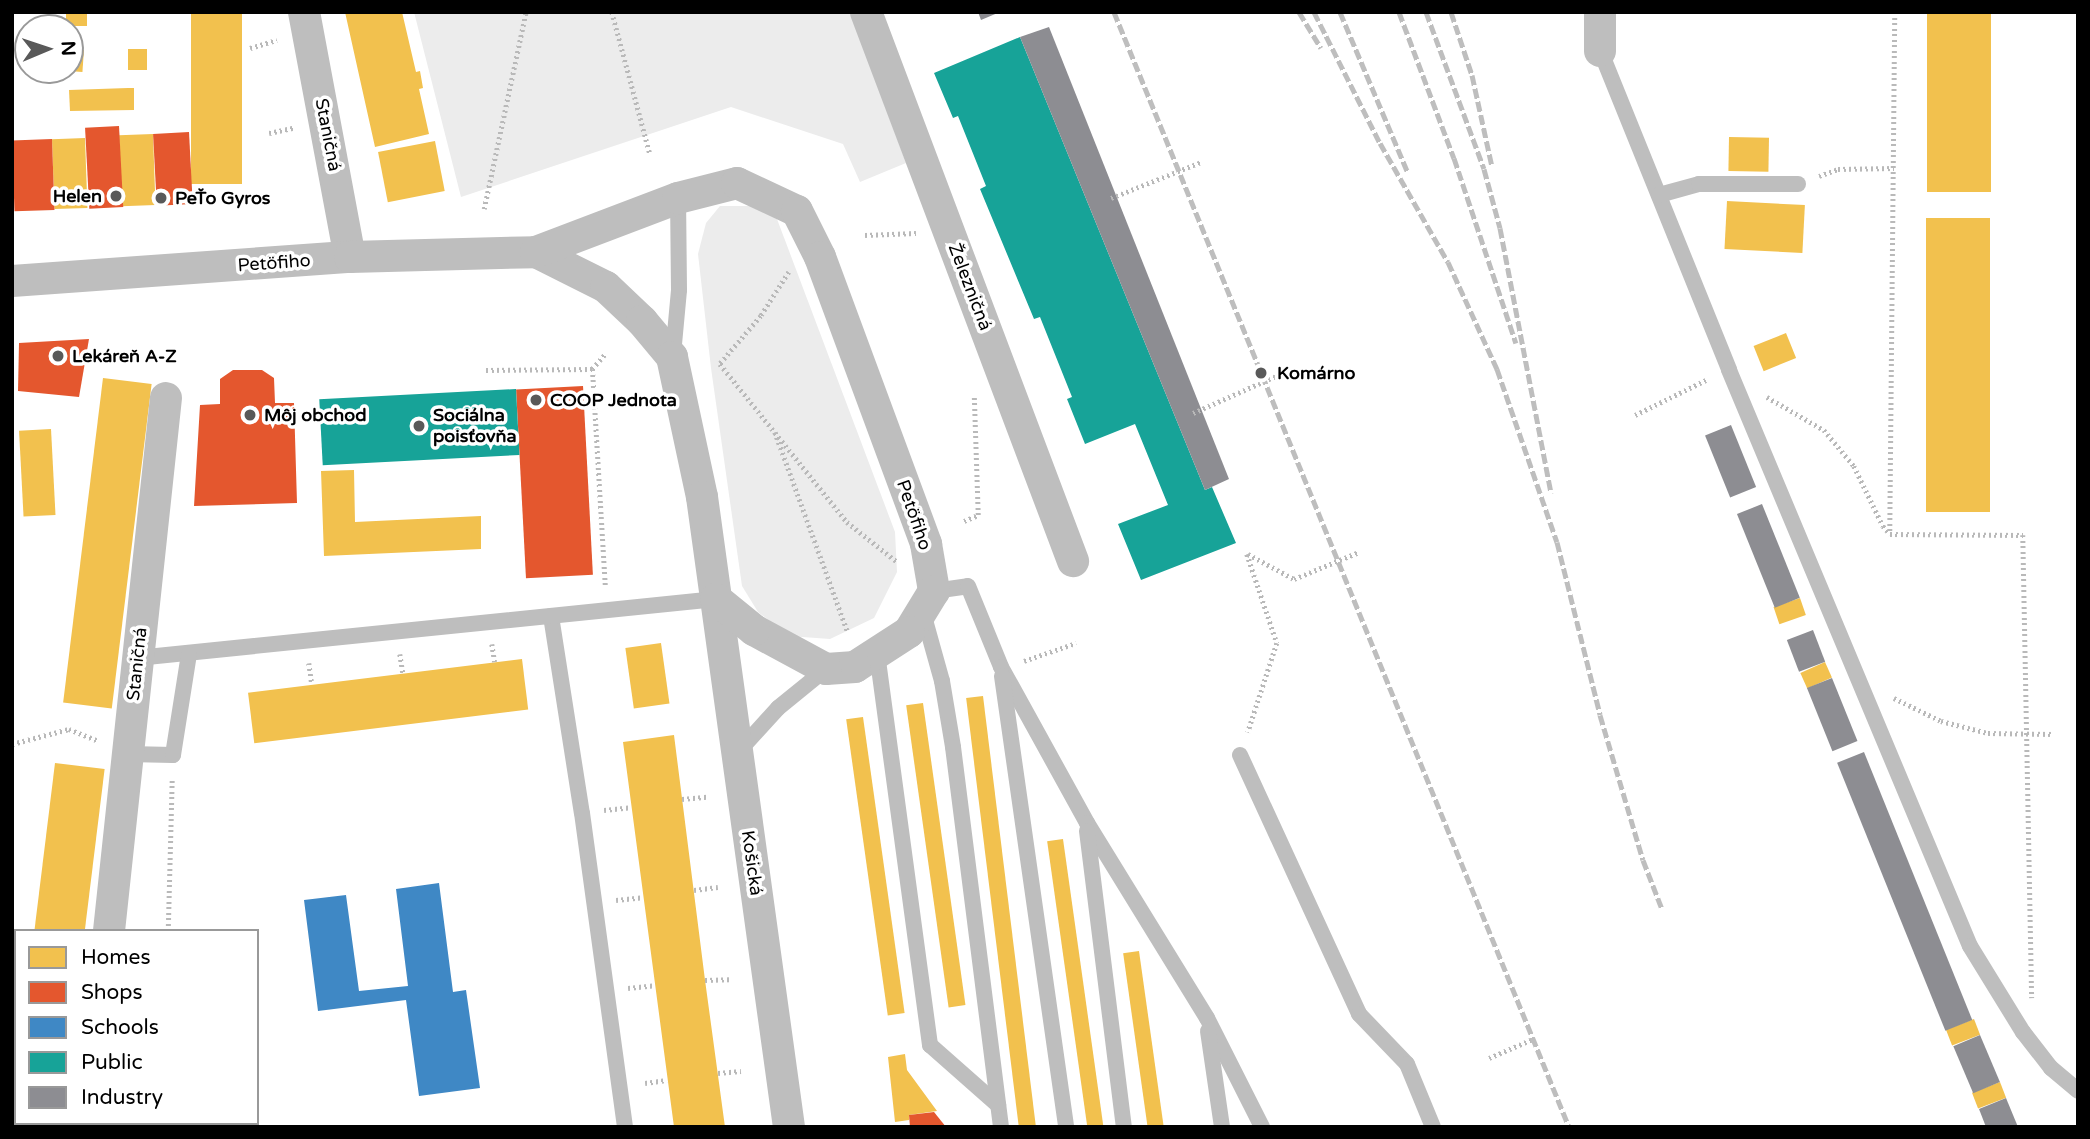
<!DOCTYPE html>
<html>
<head>
<meta charset="utf-8">
<style>
  body { margin:0 }
  #map { position:relative; width:2090px; height:1139px; overflow:hidden; background:#fff; font-family:"Varela Round",sans-serif }
  div>[style] { position:absolute }
  [style*='--x'] { left:calc(var(--x)*1px); top:calc(var(--y)*1px); width:calc(var(--w)*1px); rotate:calc(var(--a)*1deg) }
  .green>* { inset:0; background:#ececec }
  .homes>* { inset:0; background:#f2c14e; transform-origin:0 0 }
  .shops>* { inset:0; background:#e4572e; transform-origin:0 0 }
  .schools>* { inset:0; background:#3f88c5 }
  .public>* { inset:0; background:#17a398; transform-origin:0 0 }
  .industry>* { inset:0; background:#8d8d92; transform-origin:0 0 }
  .path>* { height:4.5px; margin-top:-2.25px; transform-origin:0; background:repeating-linear-gradient(90deg,#b9b9b9 0 2px,transparent 0 5.5px) }
  .service>* { height:16px; margin:-8px; padding:0 8px; transform-origin:8px; border-radius:8px; background:#bebebe }
  .minor>* { height:32px; margin:-16px; padding:0 16px; transform-origin:16px; border-radius:16px; background:#bebebe }
  .rail>* { height:5px; margin-top:-2.5px; transform-origin:0; background:repeating-linear-gradient(90deg,#bebebe 0 10px,transparent 0 13.5px) }
  .dots>* { width:19px; height:19px; translate:-50% -50%; box-sizing:border-box; border:4px solid #fff; border-radius:50% }
  span { translate:-50% -50%; white-space:nowrap; text-align:center; line-height:1.15; -webkit-text-stroke:7px #fff; paint-order:stroke }
  .street-label { font-size:18px; color:#000 }
  .poi-label { font-size:18px; color:#000; font-weight:700 }
  .right { translate:-100% -50%; text-align:right }
  .left { translate:0 -50%; text-align:left }
  .frame { position:absolute; inset:0; border:14px solid #000; pointer-events:none }
  .legend { position:absolute; left:14px; top:929px; width:245px; height:196px; box-sizing:border-box; background:#fff; border:2px solid #999; margin:0; padding:9px 12px; list-style:none; font-size:21px; color:#000 }
  .legend li { display:flex; align-items:center; gap:14px; height:35px }
  .legend b { width:35px; border:2px solid #999 }
  .north { position:absolute; left:14px; top:14px; width:70px; height:70px; box-sizing:border-box; background:#fff; border:2px solid #999; border-radius:50%; rotate:88deg; font-size:19px; font-weight:700; line-height:28px; text-align:center; color:#000 }
  .north::after { content:''; display:block; margin:auto; width:24px; height:32px; background:#595959; clip-path:polygon(50% 0,100% 100%,50% 72%,0 100%) }
</style>
</head>
<body>
<div id="map">
  <div class="green">
    <i style="clip-path:polygon(414px 12px,850px 12px,906px 163px,860px 182px,843px 144px,731px 107px,461px 197px)"></i>
    <i style="clip-path:polygon(720px 206px,753px 206px,777px 219px,895px 532px,897px 572px,874px 618px,830px 639px,789px 636px,758px 612px,742px 586px,711px 368px,698px 254px,706px 223px)"></i>
  </div>
  <div class="homes">
    <i style="left:66px;top:12px;width:21px;height:14px"></i>
    <i style="left:191px;top:12px;width:51px;height:172px"></i>
    <i style="clip-path:polygon(345px 12px,402px 12px,416px 72px,420px 71px,423px 88px,419px 89px,429px 134px,375px 147px)"></i>
    <i style="left:1927px;top:12px;width:64px;height:180px"></i>
    <i style="left:70px;top:49px;width:14px;height:22px;rotate:4deg"></i>
    <i style="left:147px;top:49px;width:21px;height:19px;rotate:90deg"></i>
    <i style="clip-path:polygon(128px 88px,134px 88px,134px 110px,70px 111px,69px 90px)"></i>
    <i style="left:153px;top:134px;width:71px;height:34px;rotate:88deg"></i>
    <i style="left:1729px;top:137px;width:40px;height:34px;rotate:1deg"></i>
    <i style="left:85px;top:138px;width:70px;height:33px;rotate:88deg"></i>
    <i style="left:435px;top:141px;width:51px;height:58px;rotate:79deg"></i>
    <i style="left:1727px;top:201px;width:78px;height:48px;rotate:3deg"></i>
    <i style="left:1926px;top:218px;width:64px;height:294px"></i>
    <i style="left:1786px;top:333px;width:27px;height:35px;rotate:68deg"></i>
    <i style="left:103px;top:378px;width:49px;height:327px;rotate:7deg"></i>
    <i style="left:51px;top:429px;width:86px;height:32px;rotate:87deg"></i>
    <i style="clip-path:polygon(354px 470px,355px 522px,481px 516px,481px 549px,324px 556px,321px 471px)"></i>
    <i style="left:1800px;top:598px;width:18px;height:28px;rotate:71deg"></i>
    <i style="left:661px;top:643px;width:61px;height:36px;rotate:82deg"></i>
    <i style="left:522px;top:659px;width:51px;height:276px;rotate:83deg"></i>
    <i style="left:1825px;top:662px;width:17px;height:27px;rotate:66deg"></i>
    <i style="left:983px;top:696px;width:435px;height:17px;rotate:83deg"></i>
    <i style="left:923px;top:703px;width:305px;height:17px;rotate:82deg"></i>
    <i style="left:863px;top:717px;width:299px;height:17px;rotate:82deg"></i>
    <i style="clip-path:polygon(674px 735px,705px 980px,725px 1127px,674px 1127px,623px 742px)"></i>
    <i style="left:55px;top:763px;width:50px;height:169px;rotate:7deg"></i>
    <i style="left:1063px;top:839px;width:291px;height:16px;rotate:82deg"></i>
    <i style="left:1139px;top:951px;width:178px;height:16px;rotate:82deg"></i>
    <i style="left:1974px;top:1019px;width:17px;height:30px;rotate:69deg"></i>
    <i style="clip-path:polygon(905px 1054px,907px 1070px,937px 1111px,909px 1115px,909px 1120px,895px 1122px,888px 1057px)"></i>
    <i style="left:2000px;top:1082px;width:17px;height:30px;rotate:69deg"></i>
  </div>
  <div class="shops">
    <i style="left:119px;top:126px;width:81px;height:34px;rotate:87deg"></i>
    <i style="left:189px;top:132px;width:72px;height:36px;rotate:87deg"></i>
    <i style="left:52px;top:139px;width:71px;height:40px;rotate:88deg"></i>
    <i style="clip-path:polygon(89px 339px,79px 397px,18px 391px,19px 343px)"></i>
    <i style="clip-path:polygon(233px 370px,262px 370px,274px 378px,275px 403px,294px 403px,297px 503px,194px 506px,200px 405px,220px 404px,220px 379px)"></i>
    <i style="left:583px;top:386px;width:189px;height:67px;rotate:87deg"></i>
    <i style="clip-path:polygon(934px 1112px,946px 1127px,910px 1127px,909px 1115px)"></i>
  </div>
  <div class="schools">
    <i style="clip-path:polygon(439px 883px,453px 992px,466px 990px,480px 1088px,419px 1096px,406px 1000px,318px 1011px,304px 900px,346px 895px,359px 991px,408px 986px,396px 889px)"></i>
  </div>
  <div class="public">
    <i style="clip-path:polygon(1020px 37px,1205px 490px,1212px 487px,1236px 543px,1141px 580px,1118px 524px,1168px 505px,1135px 424px,1085px 444px,1067px 399px,1072px 397px,1040px 317px,1034px 319px,980px 189px,986px 186px,958px 116px,953px 118px,934px 73px)"></i>
    <i style="left:516px;top:389px;width:66px;height:197px;rotate:87deg"></i>
  </div>
  <div class="industry">
    <i style="clip-path:polygon(978px 12px,1000px 12px,981px 20px)"></i>
    <i style="clip-path:polygon(1049px 27px,1229px 479px,1205px 490px,1020px 37px)"></i>
    <i style="left:1731px;top:425px;width:67px;height:28px;rotate:68deg"></i>
    <i style="left:1762px;top:504px;width:101px;height:27px;rotate:68deg"></i>
    <i style="left:1813px;top:630px;width:34px;height:28px;rotate:69deg"></i>
    <i style="left:1832px;top:678px;width:68px;height:27px;rotate:68deg"></i>
    <i style="left:1864px;top:752px;width:289px;height:29px;rotate:68deg"></i>
    <i style="left:1980px;top:1035px;width:51px;height:29px;rotate:67deg"></i>
    <i style="clip-path:polygon(2006px 1098px,2018px 1127px,1986px 1127px,1979px 1109px)"></i>
  </div>
  <div class="path">
    <i style="--x:612;--y:12;--w:147;--a:75"></i>
    <i style="--x:1895;--y:12;--w:522;--a:90.55"></i>
    <i style="--x:1890;--y:534;--w:133;--a:0.4"></i>
    <i style="--x:2023;--y:535;--w:463;--a:88.9"></i>
    <i style="--x:250;--y:48;--w:28;--a:-17"></i>
    <i style="--x:269;--y:133;--w:25;--a:-12"></i>
    <i style="--x:1819;--y:176;--w:20;--a:-20"></i>
    <i style="--x:1838;--y:169;--w:56;--a:-1"></i>
    <i style="--x:1111;--y:198;--w:97;--a:-21.8"></i>
    <i style="--x:484;--y:209;--w:201;--a:-78"></i>
    <i style="--x:865;--y:235;--w:51;--a:-2.2"></i>
    <i style="--x:789;--y:272;--w:52;--a:122.5"></i>
    <i style="--x:761;--y:316;--w:63;--a:130.5"></i>
    <i style="--x:720;--y:364;--w:203;--a:51.2"></i>
    <i style="--x:847;--y:522;--w:63;--a:38.5"></i>
    <i style="--x:486;--y:370;--w:106;--a:-0.5"></i>
    <i style="--x:1767;--y:397;--w:66;--a:30.1"></i>
    <i style="--x:1824;--y:430;--w:47;--a:50.2"></i>
    <i style="--x:1854;--y:466;--w:67;--a:64.2"></i>
    <i style="--x:1883;--y:526;--w:11;--a:49"></i>
    <i style="--x:1193;--y:413;--w:101;--a:-24"></i>
    <i style="--x:1635;--y:415;--w:79;--a:-26.2"></i>
    <i style="--x:775;--y:432;--w:214;--a:70"></i>
    <i style="--x:964;--y:521;--w:15;--a:-23"></i>
    <i style="--x:978;--y:515;--w:120;--a:-91.9"></i>
    <i style="--x:1247;--y:554;--w:94;--a:71.4"></i>
    <i style="--x:1277;--y:643;--w:94;--a:108"></i>
    <i style="--x:1248;--y:554;--w:52;--a:28.5"></i>
    <i style="--x:1294;--y:579;--w:70;--a:-22.6"></i>
    <i style="--x:605;--y:585;--w:216;--a:-93.4"></i>
    <i style="--x:592;--y:369;--w:21;--a:-49"></i>
    <i style="--x:492;--y:644;--w:18;--a:81"></i>
    <i style="--x:400;--y:654;--w:19;--a:81"></i>
    <i style="--x:1024;--y:661;--w:55;--a:-19.1"></i>
    <i style="--x:309;--y:663;--w:21;--a:82"></i>
    <i style="--x:1894;--y:698;--w:52;--a:26.1"></i>
    <i style="--x:1941;--y:721;--w:49;--a:14.3"></i>
    <i style="--x:1988;--y:733;--w:66;--a:0.9"></i>
    <i style="--x:12;--y:744;--w:59;--a:-14.7"></i>
    <i style="--x:69;--y:729;--w:31;--a:22"></i>
    <i style="--x:682;--y:799;--w:25;--a:-5"></i>
    <i style="--x:604;--y:810;--w:27;--a:-6"></i>
    <i style="--x:694;--y:890;--w:24;--a:-7"></i>
    <i style="--x:616;--y:900;--w:27;--a:-6"></i>
    <i style="--x:168;--y:931;--w:153;--a:-88.5"></i>
    <i style="--x:705;--y:980;--w:25;--a:-2"></i>
    <i style="--x:628;--y:988;--w:27;--a:-6"></i>
    <i style="--x:1489;--y:1058;--w:48;--a:-23.4"></i>
    <i style="--x:718;--y:1073;--w:23;--a:-5"></i>
    <i style="--x:645;--y:1083;--w:22;--a:-8"></i>
  </div>
  <div class="service">
    <i style="--x:1598;--y:45;--w:350;--a:68"></i>
    <i style="--x:1729;--y:370;--w:624;--a:67.3"></i>
    <i style="--x:1970;--y:946;--w:101;--a:58.4"></i>
    <i style="--x:2023;--y:1032;--w:46;--a:52.1"></i>
    <i style="--x:2051;--y:1068;--w:35;--a:40"></i>
    <i style="--x:1659;--y:195;--w:41;--a:-15.4"></i>
    <i style="--x:1699;--y:184;--w:99;--a:0"></i>
    <i style="--x:673;--y:355;--w:65;--a:-84.7"></i>
    <i style="--x:679;--y:290;--w:92;--a:-90.6"></i>
    <i style="--x:934;--y:591;--w:34;--a:-8"></i>
    <i style="--x:968;--y:586;--w:87;--a:67.8"></i>
    <i style="--x:1001;--y:667;--w:178;--a:61.1"></i>
    <i style="--x:1087;--y:823;--w:229;--a:58.4"></i>
    <i style="--x:1207;--y:1018;--w:122;--a:63.2"></i>
    <i style="--x:923;--y:613;--w:71;--a:74.4"></i>
    <i style="--x:942;--y:681;--w:67;--a:80.5"></i>
    <i style="--x:953;--y:747;--w:383;--a:82.8"></i>
    <i style="--x:551;--y:616;--w:199;--a:81.1"></i>
    <i style="--x:582;--y:813;--w:317;--a:82.2"></i>
    <i style="--x:877;--y:653;--w:396;--a:82.3"></i>
    <i style="--x:930;--y:1045;--w:91;--a:41.4"></i>
    <i style="--x:137;--y:658;--w:582;--a:-5.82"></i>
    <i style="--x:1002;--y:676;--w:456;--a:81.9"></i>
    <i style="--x:739;--y:751;--w:58;--a:-47.8"></i>
    <i style="--x:778;--y:708;--w:62;--a:-39.1"></i>
    <i style="--x:128;--y:754;--w:45;--a:1.3"></i>
    <i style="--x:173;--y:755;--w:102;--a:-81"></i>
    <i style="--x:1240;--y:755;--w:285;--a:65.3"></i>
    <i style="--x:1359;--y:1014;--w:69;--a:46.2"></i>
    <i style="--x:1407;--y:1064;--w:68;--a:67.6"></i>
    <i style="--x:1087;--y:831;--w:298;--a:82.9"></i>
    <i style="--x:1208;--y:1031;--w:97;--a:81.7"></i>
    <i style="--x:137;--y:1123;--w:7;--a:34"></i>
  </div>
  <div class="minor">
    <i style="--x:304;--y:12;--w:249;--a:79.4"></i>
    <i style="--x:866;--y:12;--w:587;--a:69.34"></i>
    <i style="--x:1600;--y:51;--w:39;--a:-90"></i>
    <i style="--x:536;--y:252;--w:78;--a:26.6"></i>
    <i style="--x:606;--y:287;--w:50;--a:43.4"></i>
    <i style="--x:642;--y:321;--w:47;--a:50.2"></i>
    <i style="--x:672;--y:357;--w:143;--a:77.9"></i>
    <i style="--x:702;--y:497;--w:636;--a:82.14"></i>
    <i style="--x:12;--y:281;--w:339;--a:-4.1"></i>
    <i style="--x:350;--y:257;--w:186;--a:-1.5"></i>
    <i style="--x:536;--y:252;--w:152;--a:-20.8"></i>
    <i style="--x:678;--y:198;--w:61;--a:-14.3"></i>
    <i style="--x:737;--y:183;--w:66;--a:25"></i>
    <i style="--x:797;--y:211;--w:51;--a:63.4"></i>
    <i style="--x:820;--y:257;--w:306;--a:69.7"></i>
    <i style="--x:926;--y:544;--w:48;--a:80.3"></i>
    <i style="--x:934;--y:591;--w:48;--a:121.4"></i>
    <i style="--x:909;--y:632;--w:64;--a:147.1"></i>
    <i style="--x:855;--y:667;--w:29;--a:176"></i>
    <i style="--x:826;--y:669;--w:82;--a:-151.6"></i>
    <i style="--x:754;--y:630;--w:49;--a:-140.8"></i>
    <i style="--x:109;--y:931;--w:536;--a:-83.9"></i>
  </div>
  <div class="rail">
    <i style="--x:1114;--y:12;--w:1204;--a:67.8"></i>
    <i style="--x:1299;--y:12;--w:42;--a:58.6"></i>
    <i style="--x:1314;--y:12;--w:147;--a:63.3"></i>
    <i style="--x:1380;--y:143;--w:137;--a:60.3"></i>
    <i style="--x:1448;--y:262;--w:118;--a:65.4"></i>
    <i style="--x:1497;--y:369;--w:183;--a:70.9"></i>
    <i style="--x:1557;--y:542;--w:178;--a:76"></i>
    <i style="--x:1600;--y:715;--w:151;--a:73.5"></i>
    <i style="--x:1643;--y:860;--w:53;--a:68.8"></i>
    <i style="--x:1340;--y:12;--w:175;--a:67.1"></i>
    <i style="--x:1399;--y:12;--w:156;--a:69.4"></i>
    <i style="--x:1454;--y:158;--w:195;--a:71.5"></i>
    <i style="--x:1426;--y:12;--w:167;--a:69.7"></i>
    <i style="--x:1484;--y:169;--w:61;--a:74.8"></i>
    <i style="--x:1500;--y:228;--w:270;--a:79.1"></i>
    <i style="--x:1451;--y:12;--w:66;--a:71.6"></i>
    <i style="--x:1472;--y:75;--w:94;--a:77.7"></i>
  </div>
  <div class="dots">
    <i style="left:116px;top:196px;background:#595959"></i>
    <i style="left:161px;top:198px;background:#595959"></i>
    <i style="left:58px;top:356px;background:#595959"></i>
    <i style="left:1261px;top:373px;background:#595959"></i>
    <i style="left:536px;top:400px;background:#595959"></i>
    <i style="left:250px;top:415px;background:#595959"></i>
    <i style="left:419px;top:426px;background:#595959"></i>
  </div>
  <div class="street-label">
    <span style="left:328px;top:135px;rotate:79deg">Staničná</span>
    <span style="left:274px;top:263px;rotate:-4deg">Petöfiho</span>
    <span style="left:970px;top:287px;rotate:69deg">Železničná</span>
    <span style="left:914px;top:515px;rotate:71deg">Petöfiho</span>
    <span style="left:137px;top:664px;rotate:-84deg">Staničná</span>
    <span style="left:752px;top:863px;rotate:82deg">Košická</span>
  </div>
  <div class="poi-label">
    <span class="right" style="left:102px;top:196px">Helen</span>
    <span class="left" style="left:175px;top:198px">PeŤo Gyros</span>
    <span class="left" style="left:72px;top:356px">Lekáreň A-Z</span>
    <span class="left" style="left:1277px;top:373px">Komárno</span>
    <span class="left" style="left:550px;top:400px">COOP Jednota</span>
    <span class="left" style="left:264px;top:415px">Môj obchod</span>
    <span class="left" style="left:433px;top:426px">Sociálna<br>poisťovňa</span>
  </div>
  <div class="frame"></div>
  <ul class="legend">
  <li><b style="height:19px;background:#f2c14e"></b>Homes</li>
  <li><b style="height:19px;background:#e4572e"></b>Shops</li>
  <li><b style="height:19px;background:#3f88c5"></b>Schools</li>
  <li><b style="height:19px;background:#17a398"></b>Public</li>
  <li><b style="height:19px;background:#8d8d92"></b>Industry</li>
  </ul>
  <div class="north">N</div>
</div>
</body>
</html>
